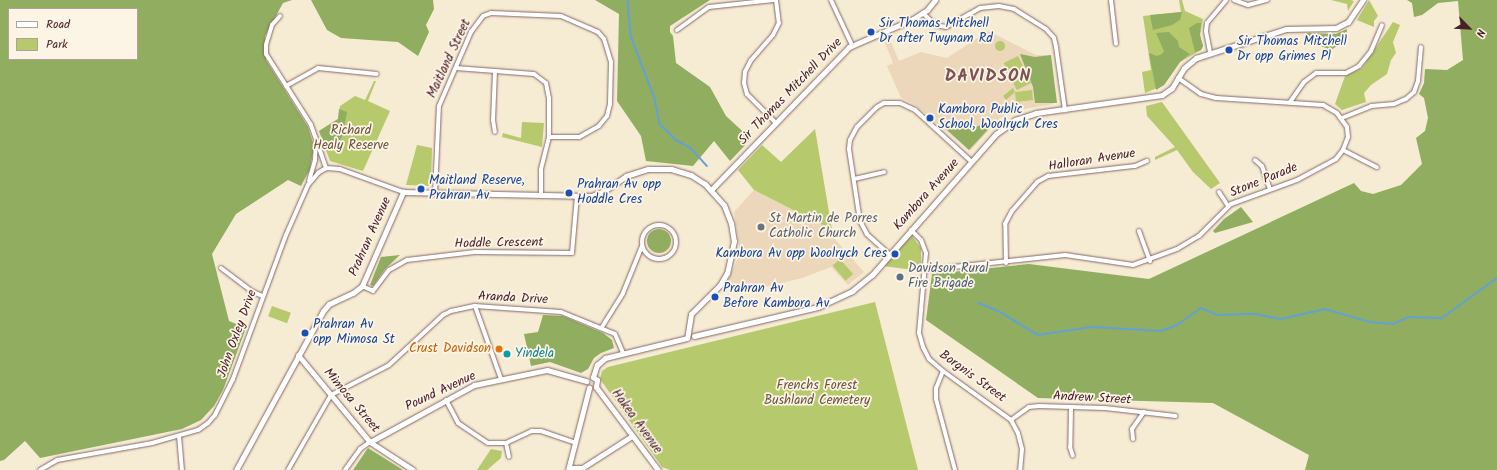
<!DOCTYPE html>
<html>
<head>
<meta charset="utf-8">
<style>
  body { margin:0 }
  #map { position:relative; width:1497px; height:470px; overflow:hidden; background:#f6ebd3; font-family:Kalam,sans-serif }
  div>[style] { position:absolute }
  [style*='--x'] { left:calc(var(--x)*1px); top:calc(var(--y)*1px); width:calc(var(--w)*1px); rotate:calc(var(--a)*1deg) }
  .built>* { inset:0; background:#ecd7ba }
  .green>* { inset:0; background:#b6c96d; transform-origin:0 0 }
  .round { border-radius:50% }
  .forest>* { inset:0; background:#90ad60 }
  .stream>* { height:1.5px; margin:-0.75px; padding:0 0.75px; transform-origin:0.75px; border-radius:0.75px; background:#63a1d5 }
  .roads { filter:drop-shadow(0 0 1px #866666) drop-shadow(0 0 1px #866666) }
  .minor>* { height:4px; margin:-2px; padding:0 2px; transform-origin:2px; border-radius:2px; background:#fff }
  .minor>.ring { margin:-2px; padding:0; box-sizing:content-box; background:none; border:4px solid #fff; border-radius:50% }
  .tertiary>* { height:5px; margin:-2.5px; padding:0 2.5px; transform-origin:2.5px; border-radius:2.5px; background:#fff }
  .dots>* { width:11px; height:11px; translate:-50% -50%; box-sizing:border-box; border:2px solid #fcf5e5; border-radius:50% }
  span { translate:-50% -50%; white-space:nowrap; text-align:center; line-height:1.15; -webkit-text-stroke:3.5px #fcf5e5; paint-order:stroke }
  .transit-label { font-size:13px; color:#164399 }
  .left { translate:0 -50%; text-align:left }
  .right { translate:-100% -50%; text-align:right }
  .street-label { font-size:13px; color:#4a1f2b }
  .park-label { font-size:13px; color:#6a523f }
  .worship-label { font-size:13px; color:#5b616d }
  .service-label { font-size:13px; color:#4e5e75 }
  .food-label { font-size:13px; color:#c56008 }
  .culture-label { font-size:13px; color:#0d838f }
  .district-label { font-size:17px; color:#7e5253; font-weight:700; letter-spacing:1px }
  .legend { position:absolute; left:8px; top:8px; width:130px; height:52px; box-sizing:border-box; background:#fcf5e5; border:1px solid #b59f9b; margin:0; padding:5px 7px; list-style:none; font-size:12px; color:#4a1f2b }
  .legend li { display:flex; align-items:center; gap:8px; height:20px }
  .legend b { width:20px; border:1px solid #b59f9b }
  .north { position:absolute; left:1449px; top:8px; width:40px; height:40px; -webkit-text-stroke:3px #fcf5e5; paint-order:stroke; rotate:114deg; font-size:11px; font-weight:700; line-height:16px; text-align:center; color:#4a1f2b }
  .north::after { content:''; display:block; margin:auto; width:14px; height:18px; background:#4a1f2b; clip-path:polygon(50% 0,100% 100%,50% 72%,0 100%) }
</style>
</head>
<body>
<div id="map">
  <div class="built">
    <i style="clip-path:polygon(988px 31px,1036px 55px,1047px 55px,1053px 104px,1013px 111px,1000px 118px,970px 151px,915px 105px,901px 98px,887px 66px,893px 63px,883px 38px,888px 35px,899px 61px,921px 52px,947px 58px)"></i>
    <i style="clip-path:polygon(754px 190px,832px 230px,833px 237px,864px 272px,848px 285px,831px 267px,802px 278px,736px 294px,725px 287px,737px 260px,739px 246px,734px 212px)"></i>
  </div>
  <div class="green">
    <i style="clip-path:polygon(1179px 0,1182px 0,1185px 11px,1203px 19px,1200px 35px,1203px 46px,1201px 50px,1180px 62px,1164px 85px,1145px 93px,1142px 72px,1151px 70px,1143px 16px,1181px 12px)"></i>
    <i style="clip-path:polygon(1331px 0,1351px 0,1354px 1px,1348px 11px,1347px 4px)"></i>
    <i style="clip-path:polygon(1369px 0,1378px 16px,1374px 21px,1374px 27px,1357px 20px)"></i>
    <i style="clip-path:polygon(1393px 22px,1400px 25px,1393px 42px,1396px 53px,1391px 60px,1387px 74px,1371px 85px,1364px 93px,1366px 102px,1342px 110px,1335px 104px,1345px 76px,1362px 68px)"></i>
    <i class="round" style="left:995px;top:41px;width:10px;height:10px"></i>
    <i style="left:1018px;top:56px;width:30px;height:16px;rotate:64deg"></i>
    <i style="clip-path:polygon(374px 81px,376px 81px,368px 101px,390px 111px,363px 171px,330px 161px,319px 131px,338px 119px,340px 106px,355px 96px,365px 100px)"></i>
    <i style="clip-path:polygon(1013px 88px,1015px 92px,1032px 90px,1033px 100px,1016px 102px,1015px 92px,1006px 100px,1003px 96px)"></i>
    <i style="clip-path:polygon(1162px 102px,1220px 183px,1211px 189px,1193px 172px,1177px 150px,1155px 160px,1155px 157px,1175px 147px,1147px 116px,1146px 106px)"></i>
    <i style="clip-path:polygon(522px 122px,544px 123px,542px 147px,502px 137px,503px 133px,521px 138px)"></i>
    <i style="clip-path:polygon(815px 129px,832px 230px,754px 190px,738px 170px,762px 145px,781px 162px)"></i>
    <i style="clip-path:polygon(417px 145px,432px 148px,431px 184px,428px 186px,406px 185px)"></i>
    <i style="clip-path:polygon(912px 236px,921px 248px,921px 271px,883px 266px,908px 237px)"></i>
    <i style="left:840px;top:259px;width:20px;height:10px;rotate:49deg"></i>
    <i style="clip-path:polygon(875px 302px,918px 470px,670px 470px,662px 467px,600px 379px,602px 371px,608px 367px)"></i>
    <i style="left:272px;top:306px;width:20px;height:11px;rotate:20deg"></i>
    <i style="clip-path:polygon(491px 449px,502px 451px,501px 458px,487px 470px,477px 470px)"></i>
  </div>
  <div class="forest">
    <i style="clip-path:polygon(evenodd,0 0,292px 0,283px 3px,265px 36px,266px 60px,308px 127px,314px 146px,310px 169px,301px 186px,288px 180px,236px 214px,212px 254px,229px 321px,246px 328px,223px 390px,214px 406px,201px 420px,182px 429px,40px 458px,25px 441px,4px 460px,0 461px,0 0,9px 9px,137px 9px,137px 59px,9px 59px,9px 9px)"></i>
    <i style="clip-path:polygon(311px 0,433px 0,434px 9px,426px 25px,429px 32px,418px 56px,398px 42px,341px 38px,327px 30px)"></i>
    <i style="clip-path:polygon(595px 0,710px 0,670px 26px,670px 32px,673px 36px,676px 63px,710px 87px,726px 116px,751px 139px,730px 161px,714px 141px,693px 166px,646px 161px,641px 136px,617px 101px,619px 14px)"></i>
    <i style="clip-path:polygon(1407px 0,1497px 0,1497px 470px,1305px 470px,1309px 455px,1213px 403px,1038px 398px,926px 320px,932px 274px,1029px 264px,1149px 279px,1354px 183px,1361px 191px,1373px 194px,1401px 185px,1422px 164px,1416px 138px,1425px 131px,1428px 118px,1424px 98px,1419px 94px,1424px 83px,1425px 69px,1447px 70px,1463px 60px,1458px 1px,1438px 3px,1422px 15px,1414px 17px,1412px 3px)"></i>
    <i style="clip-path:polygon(1182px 12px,1180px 20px,1172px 25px,1153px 30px,1150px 15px)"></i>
    <i style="clip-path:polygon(1197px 23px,1201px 23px,1200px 35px,1203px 46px,1201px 50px,1195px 52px,1189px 28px)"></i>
    <i style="clip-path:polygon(1347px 29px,1346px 40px,1331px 50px,1306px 40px,1306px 33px,1336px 34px)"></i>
    <i style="clip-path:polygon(1169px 32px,1178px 41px,1179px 47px,1190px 54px,1180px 62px,1164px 85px,1156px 90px,1149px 53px,1157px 56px,1162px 54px,1164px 51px,1156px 33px)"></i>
    <i style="clip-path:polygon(1020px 54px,1035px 57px,1051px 55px,1057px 103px,1035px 103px,1033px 87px)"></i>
    <i style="clip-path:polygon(339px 109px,347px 112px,342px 137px,333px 150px,325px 145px,319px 131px,338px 119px)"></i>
    <i style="clip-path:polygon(992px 120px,994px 123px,969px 150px,946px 129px,976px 127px)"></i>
    <i style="clip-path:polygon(1241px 207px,1253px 222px,1215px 233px,1213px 231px,1224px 219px)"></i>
    <i class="round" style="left:647px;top:229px;width:24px;height:24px"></i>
    <i style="clip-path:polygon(400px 255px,385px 269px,373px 286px,370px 285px,381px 257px)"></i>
    <i style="clip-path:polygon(543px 315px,563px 316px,603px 333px,612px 340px,614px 348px,601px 353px,594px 358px,588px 369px,581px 373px,550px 362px,531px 366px,524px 334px,538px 332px)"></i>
    <i style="clip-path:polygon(368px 448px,403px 470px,353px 470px)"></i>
  </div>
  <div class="stream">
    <i style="--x:628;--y:0;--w:36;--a:85"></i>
    <i style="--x:631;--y:36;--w:67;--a:69.1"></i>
    <i style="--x:655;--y:99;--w:25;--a:79"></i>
    <i style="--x:660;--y:124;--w:23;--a:45"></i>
    <i style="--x:676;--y:140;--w:17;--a:28"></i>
    <i style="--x:691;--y:148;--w:24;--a:48"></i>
    <i style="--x:979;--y:303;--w:25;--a:23"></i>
    <i style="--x:1002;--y:313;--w:42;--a:31.4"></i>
    <i style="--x:1038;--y:335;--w:56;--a:-8.3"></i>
    <i style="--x:1093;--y:327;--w:68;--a:3.4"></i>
    <i style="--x:1161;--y:331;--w:17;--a:-21"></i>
    <i style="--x:1177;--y:325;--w:29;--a:-35"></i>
    <i style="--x:1201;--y:308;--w:18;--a:22"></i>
    <i style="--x:1218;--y:315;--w:37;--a:-2"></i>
    <i style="--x:1255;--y:314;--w:26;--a:11"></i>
    <i style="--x:1281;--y:319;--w:45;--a:-12.8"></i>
    <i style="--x:1325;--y:309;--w:47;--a:16.1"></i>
    <i style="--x:1370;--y:322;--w:23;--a:5"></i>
    <i style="--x:1393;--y:324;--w:17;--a:-24"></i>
    <i style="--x:1409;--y:317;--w:33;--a:2"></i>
    <i style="--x:1442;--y:318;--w:68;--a:-36"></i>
  </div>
  <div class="roads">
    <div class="minor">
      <i style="--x:776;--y:0;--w:23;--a:83"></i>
      <i style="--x:779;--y:23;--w:13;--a:117"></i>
      <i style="--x:773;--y:35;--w:33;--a:131"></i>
      <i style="--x:751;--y:60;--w:13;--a:117"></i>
      <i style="--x:745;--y:72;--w:11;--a:95"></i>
      <i style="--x:744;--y:83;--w:11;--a:75"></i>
      <i style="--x:747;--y:94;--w:41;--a:45"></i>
      <i style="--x:831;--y:0;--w:50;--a:65"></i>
      <i style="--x:1111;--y:0;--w:44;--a:83.5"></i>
      <i style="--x:1234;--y:0;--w:15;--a:20"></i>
      <i style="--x:1248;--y:5;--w:20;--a:-15"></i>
      <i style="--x:923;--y:13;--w:17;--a:45"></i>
      <i style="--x:935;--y:25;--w:11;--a:10"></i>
      <i style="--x:946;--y:27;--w:39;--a:-29"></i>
      <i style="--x:980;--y:8;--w:19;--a:-6"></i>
      <i style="--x:999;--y:6;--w:15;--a:11"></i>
      <i style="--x:1014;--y:9;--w:38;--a:32"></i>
      <i style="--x:1046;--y:29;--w:12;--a:48"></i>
      <i style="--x:1054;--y:38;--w:9;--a:77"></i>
      <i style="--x:1056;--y:47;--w:64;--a:81.9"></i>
      <i style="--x:280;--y:16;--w:12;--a:132"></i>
      <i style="--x:272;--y:25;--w:21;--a:107"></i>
      <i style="--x:266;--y:45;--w:9;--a:90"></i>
      <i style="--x:266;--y:54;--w:84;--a:57.6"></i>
      <i style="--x:311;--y:125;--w:46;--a:70.8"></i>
      <i style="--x:677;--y:30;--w:39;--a:-36"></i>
      <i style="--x:709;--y:7;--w:65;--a:-6.1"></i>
      <i style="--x:1210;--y:52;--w:21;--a:-101"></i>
      <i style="--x:1206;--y:31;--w:8;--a:-83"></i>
      <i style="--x:1207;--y:23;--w:30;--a:-50"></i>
      <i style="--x:456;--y:68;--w:78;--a:4.4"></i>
      <i style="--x:534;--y:74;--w:15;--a:37"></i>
      <i style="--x:546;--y:83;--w:15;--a:79"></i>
      <i style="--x:549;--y:98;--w:39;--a:90"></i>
      <i style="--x:549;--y:137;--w:34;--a:104"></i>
      <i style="--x:541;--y:170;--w:25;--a:90"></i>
      <i style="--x:495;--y:71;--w:49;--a:92.3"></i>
      <i style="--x:493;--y:120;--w:12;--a:81"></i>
      <i style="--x:286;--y:86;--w:37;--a:-29"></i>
      <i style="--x:318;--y:68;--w:59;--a:5.8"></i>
      <i style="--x:1290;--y:102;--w:24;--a:-55"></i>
      <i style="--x:1304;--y:82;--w:15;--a:-37"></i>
      <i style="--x:1316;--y:73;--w:30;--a:0"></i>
      <i style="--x:1346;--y:73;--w:15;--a:-28"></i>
      <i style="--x:1359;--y:66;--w:19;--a:-51"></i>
      <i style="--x:1371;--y:51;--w:28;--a:-67"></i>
      <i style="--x:1342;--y:118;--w:31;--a:-22"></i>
      <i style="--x:1371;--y:106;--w:23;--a:-5"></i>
      <i style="--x:1394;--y:104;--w:13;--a:-23"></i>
      <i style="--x:1406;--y:99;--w:11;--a:-41"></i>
      <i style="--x:1414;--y:92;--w:12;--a:-70"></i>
      <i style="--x:1418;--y:81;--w:34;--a:-85"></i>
      <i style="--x:1343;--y:150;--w:38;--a:27"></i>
      <i style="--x:1255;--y:160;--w:9;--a:41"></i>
      <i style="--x:1262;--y:166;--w:24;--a:71"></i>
      <i style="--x:854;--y:179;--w:31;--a:-13"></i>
      <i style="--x:309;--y:181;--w:22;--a:-74"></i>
      <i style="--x:315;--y:160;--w:21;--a:-87"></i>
      <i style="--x:1219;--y:192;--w:17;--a:57"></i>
      <i style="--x:435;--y:193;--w:87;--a:-87.4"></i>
      <i style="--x:439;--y:106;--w:81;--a:-66.6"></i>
      <i style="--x:471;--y:32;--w:20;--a:-53"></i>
      <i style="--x:483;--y:16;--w:9;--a:-21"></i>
      <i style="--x:491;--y:13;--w:70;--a:2.5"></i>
      <i style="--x:561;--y:16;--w:40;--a:23.4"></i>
      <i style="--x:598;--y:32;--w:9;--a:49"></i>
      <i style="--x:604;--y:39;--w:24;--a:73"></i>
      <i style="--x:611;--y:62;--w:42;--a:91.4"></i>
      <i style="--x:610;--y:104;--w:12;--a:104"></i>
      <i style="--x:607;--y:116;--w:13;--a:129"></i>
      <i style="--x:599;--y:126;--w:23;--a:151"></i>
      <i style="--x:579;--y:137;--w:30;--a:180"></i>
      <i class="ring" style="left:642px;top:225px;width:30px;height:30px"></i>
      <i style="--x:911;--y:230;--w:14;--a:45"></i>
      <i style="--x:921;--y:240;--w:14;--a:69"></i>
      <i style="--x:926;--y:253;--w:80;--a:95"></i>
      <i style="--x:919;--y:333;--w:15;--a:74"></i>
      <i style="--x:923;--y:347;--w:13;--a:63"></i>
      <i style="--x:929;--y:359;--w:18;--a:41"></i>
      <i style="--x:943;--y:371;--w:84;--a:35.8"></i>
      <i style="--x:1011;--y:420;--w:15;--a:62"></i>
      <i style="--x:1018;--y:433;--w:16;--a:76"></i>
      <i style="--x:1022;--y:449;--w:21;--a:95"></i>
      <i style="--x:1139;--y:231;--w:32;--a:70"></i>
      <i style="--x:889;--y:254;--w:30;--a:-138"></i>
      <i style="--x:867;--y:234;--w:15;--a:-118"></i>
      <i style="--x:860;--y:221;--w:73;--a:-98.7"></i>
      <i style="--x:849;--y:149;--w:9;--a:-84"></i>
      <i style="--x:850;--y:140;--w:15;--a:-62"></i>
      <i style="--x:857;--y:127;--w:28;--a:-45"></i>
      <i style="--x:877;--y:107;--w:8;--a:-30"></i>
      <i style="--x:884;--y:103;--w:16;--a:0"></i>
      <i style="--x:900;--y:103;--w:17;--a:25"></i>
      <i style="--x:915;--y:110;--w:77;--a:42.4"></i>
      <i style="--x:1006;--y:263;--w:39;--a:-91"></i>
      <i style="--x:1005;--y:224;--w:15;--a:-62"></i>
      <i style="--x:1012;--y:211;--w:38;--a:-49"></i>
      <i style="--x:1037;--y:182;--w:13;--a:-29"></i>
      <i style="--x:1048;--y:176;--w:88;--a:-6.6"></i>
      <i style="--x:1135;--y:166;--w:13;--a:-23"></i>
      <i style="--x:221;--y:268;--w:38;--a:37"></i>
      <i style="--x:251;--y:291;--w:12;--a:24"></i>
      <i style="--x:925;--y:270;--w:141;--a:-6.1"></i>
      <i style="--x:1065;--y:255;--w:69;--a:8.4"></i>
      <i style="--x:1133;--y:265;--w:47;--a:-20"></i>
      <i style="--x:1177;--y:249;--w:26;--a:-31"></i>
      <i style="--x:1199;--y:236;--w:45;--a:-45"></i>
      <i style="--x:1231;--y:204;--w:70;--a:-20"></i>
      <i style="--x:1297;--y:180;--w:44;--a:-28.3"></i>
      <i style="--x:1336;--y:159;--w:11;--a:-52"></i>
      <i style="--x:1343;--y:150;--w:14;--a:-69"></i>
      <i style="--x:1348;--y:137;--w:10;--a:-96"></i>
      <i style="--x:1347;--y:127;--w:17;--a:-126"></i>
      <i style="--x:1337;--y:113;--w:16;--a:-150"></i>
      <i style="--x:1323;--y:105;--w:107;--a:-176.3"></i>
      <i style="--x:1216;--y:98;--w:16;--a:-165"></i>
      <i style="--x:1201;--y:94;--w:28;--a:-145"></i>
      <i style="--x:362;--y:286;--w:12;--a:24"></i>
      <i style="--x:373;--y:291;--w:26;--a:-53"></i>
      <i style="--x:389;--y:270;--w:21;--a:-29"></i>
      <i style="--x:407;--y:260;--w:68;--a:-6.7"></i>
      <i style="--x:475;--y:252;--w:97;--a:0.6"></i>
      <i style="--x:572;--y:253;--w:57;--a:-85"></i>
      <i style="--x:475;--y:306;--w:77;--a:70.4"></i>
      <i style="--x:602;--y:327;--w:40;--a:-58"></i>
      <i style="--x:623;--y:293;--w:51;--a:-68"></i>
      <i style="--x:943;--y:371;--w:18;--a:112"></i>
      <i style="--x:936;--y:388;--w:11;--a:90"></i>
      <i style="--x:936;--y:399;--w:73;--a:75"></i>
      <i style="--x:446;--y:400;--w:26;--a:62"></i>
      <i style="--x:458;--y:423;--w:36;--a:34"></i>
      <i style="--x:488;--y:443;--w:18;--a:0"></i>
      <i style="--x:506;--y:443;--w:29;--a:-25"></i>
      <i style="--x:532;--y:431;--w:9;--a:0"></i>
      <i style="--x:541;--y:431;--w:36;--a:19"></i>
      <i style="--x:1071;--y:408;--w:39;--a:91"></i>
      <i style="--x:1070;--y:447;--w:9;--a:72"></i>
      <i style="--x:1011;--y:420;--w:22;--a:-36"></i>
      <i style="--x:1029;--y:407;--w:10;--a:-6"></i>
      <i style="--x:1039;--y:406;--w:66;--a:1.7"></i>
      <i style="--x:1105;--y:408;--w:71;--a:6.4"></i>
      <i style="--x:179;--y:436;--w:34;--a:85"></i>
      <i style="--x:1133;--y:439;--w:10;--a:-96"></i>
      <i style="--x:1132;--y:429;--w:21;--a:-55"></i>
      <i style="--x:506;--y:443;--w:14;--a:78"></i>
      <i style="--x:40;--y:470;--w:20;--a:-30"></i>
      <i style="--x:57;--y:460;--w:97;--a:-10.1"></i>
      <i style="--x:152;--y:443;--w:48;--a:-15.8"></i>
      <i style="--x:198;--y:430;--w:12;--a:-35"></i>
      <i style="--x:208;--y:423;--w:11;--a:-49"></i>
      <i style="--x:215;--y:415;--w:40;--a:-63.4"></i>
      <i style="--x:233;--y:379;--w:153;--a:-69.8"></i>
      <i style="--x:286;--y:235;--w:55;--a:-66.3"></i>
      <i style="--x:308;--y:185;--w:16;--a:-50"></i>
      <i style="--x:318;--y:173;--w:9;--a:-32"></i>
      <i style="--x:326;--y:168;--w:14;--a:4"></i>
      <i style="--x:340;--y:169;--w:67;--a:20.1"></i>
      <i style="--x:288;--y:470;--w:86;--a:-60.2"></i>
      <i style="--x:331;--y:395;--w:65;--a:-27.3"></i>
      <i style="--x:389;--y:365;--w:74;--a:-42.8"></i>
      <i style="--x:443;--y:315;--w:9;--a:-27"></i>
      <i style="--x:451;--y:311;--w:25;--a:-12"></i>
      <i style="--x:475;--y:306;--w:86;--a:4"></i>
      <i style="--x:561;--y:312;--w:58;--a:22.2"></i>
      <i style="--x:615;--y:334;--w:21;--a:67"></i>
      <i style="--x:345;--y:470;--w:26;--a:-54"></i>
      <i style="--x:360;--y:449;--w:12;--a:-35"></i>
    </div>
    <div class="tertiary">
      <i style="--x:711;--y:190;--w:199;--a:-46"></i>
      <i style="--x:849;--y:47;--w:70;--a:-23.6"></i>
      <i style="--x:913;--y:19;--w:17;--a:-33"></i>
      <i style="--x:927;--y:10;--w:13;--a:-51"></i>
      <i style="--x:694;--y:336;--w:127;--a:-13.2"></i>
      <i style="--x:818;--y:307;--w:38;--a:-25"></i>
      <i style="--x:852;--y:291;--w:26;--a:-39"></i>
      <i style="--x:872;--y:275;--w:188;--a:-48.7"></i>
      <i style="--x:996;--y:134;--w:24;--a:-36"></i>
      <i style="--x:1015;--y:120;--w:22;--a:-18"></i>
      <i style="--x:1036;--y:113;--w:127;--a:-8.1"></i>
      <i style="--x:1162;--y:95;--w:12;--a:-35"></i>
      <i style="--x:1172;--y:88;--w:23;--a:-59"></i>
      <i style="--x:1184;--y:68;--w:16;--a:-40"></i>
      <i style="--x:1196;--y:58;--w:95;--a:-17.9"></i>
      <i style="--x:1286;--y:29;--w:50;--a:-1.1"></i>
      <i style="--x:1336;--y:28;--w:13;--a:-27"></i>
      <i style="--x:1348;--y:22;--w:27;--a:-56"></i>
      <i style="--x:298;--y:355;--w:113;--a:50.4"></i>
      <i style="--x:370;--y:442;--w:51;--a:33.1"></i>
      <i style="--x:593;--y:377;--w:13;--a:-72"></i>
      <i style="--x:597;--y:365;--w:11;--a:-41"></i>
      <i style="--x:605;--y:358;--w:84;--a:-13.7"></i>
      <i style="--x:593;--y:377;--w:5;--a:37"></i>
      <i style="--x:597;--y:380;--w:7;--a:98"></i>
      <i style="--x:596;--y:387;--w:104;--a:53.2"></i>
      <i style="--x:370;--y:442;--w:119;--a:-28.7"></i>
      <i style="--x:474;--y:385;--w:75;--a:-11.6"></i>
      <i style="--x:547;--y:370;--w:41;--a:15.8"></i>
      <i style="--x:569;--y:468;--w:13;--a:0"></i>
      <i style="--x:582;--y:468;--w:59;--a:-32.6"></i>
      <i style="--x:236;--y:470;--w:181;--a:-61.3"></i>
      <i style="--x:323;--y:311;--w:9;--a:-49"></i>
      <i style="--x:329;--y:304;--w:26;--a:-25"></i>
      <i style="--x:353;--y:293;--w:11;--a:-38"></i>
      <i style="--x:362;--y:286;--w:103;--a:-66.4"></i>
      <i style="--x:403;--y:192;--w:188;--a:1.2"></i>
      <i style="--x:591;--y:196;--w:14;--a:-21"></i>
      <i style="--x:604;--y:191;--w:27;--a:-34"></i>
      <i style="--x:626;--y:176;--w:23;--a:-18"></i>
      <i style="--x:648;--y:169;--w:23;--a:0"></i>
      <i style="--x:671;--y:169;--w:21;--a:17"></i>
      <i style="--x:691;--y:175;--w:17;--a:33"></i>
      <i style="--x:705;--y:184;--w:28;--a:48"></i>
      <i style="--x:724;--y:205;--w:19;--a:69"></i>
      <i style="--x:731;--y:223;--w:18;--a:81"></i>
      <i style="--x:734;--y:241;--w:33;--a:102"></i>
      <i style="--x:727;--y:273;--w:14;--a:120"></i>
      <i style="--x:720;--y:285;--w:41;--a:135"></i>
      <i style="--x:691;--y:314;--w:24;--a:99"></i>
      <i style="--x:568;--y:470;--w:85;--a:-75.6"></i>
    </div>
  </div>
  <div class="dots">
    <i style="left:871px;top:32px;background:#1a4fb4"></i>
    <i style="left:1229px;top:50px;background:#1a4fb4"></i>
    <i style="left:930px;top:118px;background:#1a4fb4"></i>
    <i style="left:421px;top:189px;background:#1a4fb4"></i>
    <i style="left:569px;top:193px;background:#1a4fb4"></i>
    <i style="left:761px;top:227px;background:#6b7280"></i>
    <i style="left:895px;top:254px;background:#1a4fb4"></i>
    <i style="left:900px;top:277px;background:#5c6f8a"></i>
    <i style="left:715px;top:297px;background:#1a4fb4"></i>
    <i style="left:305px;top:333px;background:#1a4fb4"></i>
    <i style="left:499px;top:349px;background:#e8710a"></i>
    <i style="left:507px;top:354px;background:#0f9aa8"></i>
  </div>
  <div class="transit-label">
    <span class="left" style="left:879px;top:32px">Sir Thomas Mitchell<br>Dr after Twynam Rd</span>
    <span class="left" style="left:1237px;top:50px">Sir Thomas Mitchell<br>Dr opp Grimes Pl</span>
    <span class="left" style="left:938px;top:118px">Kambora Public<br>School, Woolrych Cres</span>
    <span class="left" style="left:429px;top:189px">Maitland Reserve,<br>Prahran Av</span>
    <span class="left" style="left:577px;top:193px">Prahran Av opp<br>Hoddle Cres</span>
    <span class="right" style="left:887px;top:254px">Kambora Av opp Woolrych Cres</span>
    <span class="left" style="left:723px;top:297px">Prahran Av<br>Before Kambora Av</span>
    <span class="left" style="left:313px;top:333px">Prahran Av<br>opp Mimosa St</span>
  </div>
  <div class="street-label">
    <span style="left:450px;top:59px;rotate:-65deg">Maitland Street</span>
    <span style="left:791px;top:92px;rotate:-46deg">Sir Thomas Mitchell Drive</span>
    <span style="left:1092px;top:161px;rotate:-9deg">Halloran Avenue</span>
    <span style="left:1264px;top:181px;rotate:-22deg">Stone Parade</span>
    <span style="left:927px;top:195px;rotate:-48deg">Kambora Avenue</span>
    <span style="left:371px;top:237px;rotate:-66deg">Prahran Avenue</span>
    <span style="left:499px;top:244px;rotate:-1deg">Hoddle Crescent</span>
    <span style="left:513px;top:299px;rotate:3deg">Aranda Drive</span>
    <span style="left:238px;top:334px;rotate:-70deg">John Oxley Drive</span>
    <span style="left:972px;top:377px;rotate:36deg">Borgnis Street</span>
    <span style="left:441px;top:392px;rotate:-25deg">Pound Avenue</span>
    <span style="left:1092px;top:399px;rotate:3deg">Andrew Street</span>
    <span style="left:351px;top:401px;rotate:50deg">Mimosa Street</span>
    <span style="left:636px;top:422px;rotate:54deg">Hakea Avenue</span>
  </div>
  <div class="park-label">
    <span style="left:351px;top:139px">Richard<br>Healy Reserve</span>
    <span style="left:817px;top:394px">Frenchs Forest<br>Bushland Cemetery</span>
  </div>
  <div class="worship-label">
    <span class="left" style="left:769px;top:227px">St Martin de Porres<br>Catholic Church</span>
  </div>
  <div class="service-label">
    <span class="left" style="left:908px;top:277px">Davidson Rural<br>Fire Brigade</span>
  </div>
  <div class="food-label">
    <span class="right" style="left:491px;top:349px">Crust Davidson</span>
  </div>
  <div class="culture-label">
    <span class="left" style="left:515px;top:354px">Yindela</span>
  </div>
  <div class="district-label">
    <span style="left:988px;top:77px">DAVIDSON</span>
  </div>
  <ul class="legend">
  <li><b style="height:5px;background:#fff"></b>Road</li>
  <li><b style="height:11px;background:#b6c96d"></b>Park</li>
  </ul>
  <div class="north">N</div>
</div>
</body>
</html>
